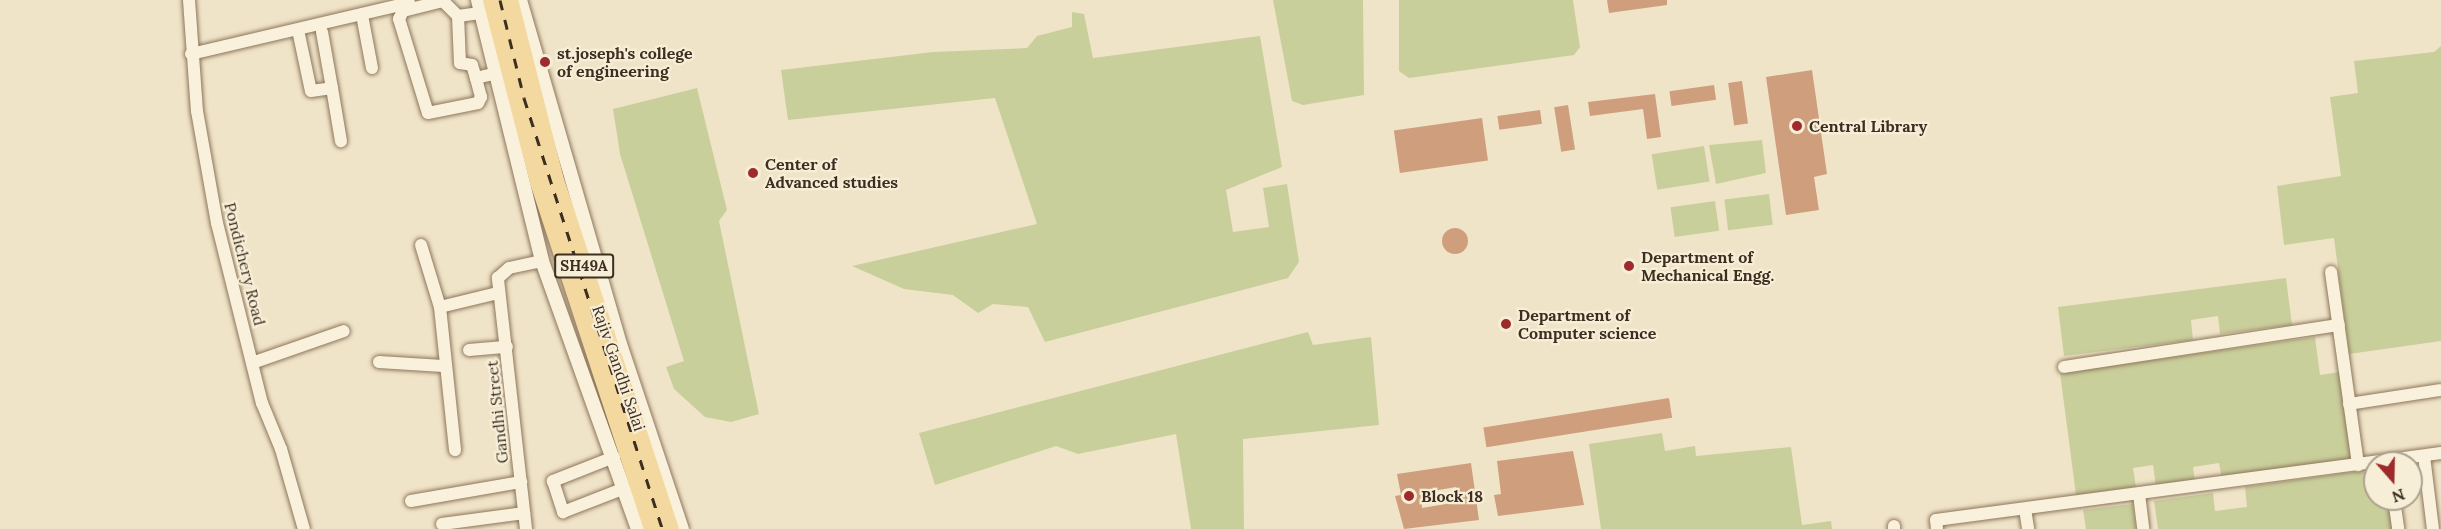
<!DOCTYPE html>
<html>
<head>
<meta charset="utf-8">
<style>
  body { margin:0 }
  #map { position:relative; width:2441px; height:529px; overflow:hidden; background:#f0e4c8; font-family:Lora,serif }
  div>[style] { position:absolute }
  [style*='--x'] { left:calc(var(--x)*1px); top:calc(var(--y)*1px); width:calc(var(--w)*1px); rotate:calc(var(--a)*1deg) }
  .green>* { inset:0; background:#c9cf9b; transform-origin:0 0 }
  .building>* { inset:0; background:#cf9f7d; transform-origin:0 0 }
  .round { border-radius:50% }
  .roads { filter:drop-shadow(0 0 2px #8d765c) drop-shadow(0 0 2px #8d765c) }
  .minor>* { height:12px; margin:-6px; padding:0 6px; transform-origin:6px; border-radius:6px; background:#faf1dc }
  .tertiary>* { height:14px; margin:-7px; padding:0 7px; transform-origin:7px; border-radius:7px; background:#faf1dc }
  .primary>* { height:18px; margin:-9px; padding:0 9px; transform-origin:9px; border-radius:9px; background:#f3d9a0 }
  .rail>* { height:3px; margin-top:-1.5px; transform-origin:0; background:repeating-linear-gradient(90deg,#3d2e20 0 10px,transparent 0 20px) }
  .dots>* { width:16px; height:16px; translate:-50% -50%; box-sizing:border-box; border:3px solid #f7eed8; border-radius:50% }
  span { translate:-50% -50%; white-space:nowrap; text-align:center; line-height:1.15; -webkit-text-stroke:4.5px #f7eed8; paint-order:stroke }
  .shield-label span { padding:2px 4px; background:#f7eed8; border:2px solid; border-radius:4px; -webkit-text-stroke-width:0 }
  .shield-label { font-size:15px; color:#3d2e20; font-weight:700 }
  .poi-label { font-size:16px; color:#3d2e20; font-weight:700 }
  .left { translate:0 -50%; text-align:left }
  .street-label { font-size:16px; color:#3d2e20 }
  .north { position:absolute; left:2363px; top:451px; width:60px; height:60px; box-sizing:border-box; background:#f7eed8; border:2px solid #ada18e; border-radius:50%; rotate:160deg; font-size:16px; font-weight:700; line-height:24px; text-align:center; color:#3d2e20 }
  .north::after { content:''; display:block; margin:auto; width:21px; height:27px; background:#9e2a2b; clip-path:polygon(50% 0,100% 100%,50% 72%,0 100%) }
</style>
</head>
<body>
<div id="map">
  <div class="green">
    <i style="clip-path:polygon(1273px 0,1363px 0,1364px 95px,1303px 105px,1292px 101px)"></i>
    <i style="clip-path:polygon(1399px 0,1573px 0,1580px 47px,1574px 55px,1409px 78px,1399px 71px)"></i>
    <i style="clip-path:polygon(1072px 12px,1084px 14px,1093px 58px,1260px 36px,1282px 167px,1226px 190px,1233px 232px,1269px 227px,1263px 188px,1287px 184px,1299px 262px,1288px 278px,1045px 342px,1028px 307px,993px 304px,978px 313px,953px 295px,904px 289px,852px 266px,1037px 224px,995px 98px,788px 120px,781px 70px,933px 52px,1027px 48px,1037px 36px,1072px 27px)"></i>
    <i style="clip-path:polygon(2441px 46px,2441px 341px,2349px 354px,2334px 238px,2284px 245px,2277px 186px,2341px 176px,2330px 97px,2358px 93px,2354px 61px,2434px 52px)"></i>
    <i style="clip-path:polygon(697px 88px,727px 210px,719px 221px,759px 414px,731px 422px,705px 417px,674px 389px,666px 367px,684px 361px,620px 154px,613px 109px)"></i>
    <i style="clip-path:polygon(1762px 140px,1766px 173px,1716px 184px,1709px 145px)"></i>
    <i style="left:1704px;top:146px;width:36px;height:53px;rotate:81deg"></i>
    <i style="left:1769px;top:194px;width:31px;height:45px;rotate:83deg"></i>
    <i style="left:1715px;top:201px;width:30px;height:45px;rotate:82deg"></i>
    <i style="clip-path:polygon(2286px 278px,2292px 325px,2220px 334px,2218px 316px,2191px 320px,2193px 340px,2064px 356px,2058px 307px)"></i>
    <i style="clip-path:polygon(1308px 332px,1313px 345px,1371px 337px,1379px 425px,1243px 439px,1244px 529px,1191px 529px,1176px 434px,1078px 454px,1056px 446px,935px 485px,919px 433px)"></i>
    <i style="clip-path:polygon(2315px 337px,2320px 375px,2340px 372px,2352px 460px,2222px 479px,2219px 463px,2193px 467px,2195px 481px,2156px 486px,2153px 465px,2133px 468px,2136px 487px,2076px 495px,2060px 373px)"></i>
    <i style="clip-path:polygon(1662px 433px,1665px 451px,1695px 446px,1696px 456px,1791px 447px,1802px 525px,1831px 521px,1832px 529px,1601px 529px,1589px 444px)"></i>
    <i style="clip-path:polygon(2375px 469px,2375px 499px,2391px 499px,2395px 529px,2158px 529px,2154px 501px,2213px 493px,2215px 511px,2247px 507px,2245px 487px)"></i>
    <i style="clip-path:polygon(2133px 504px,2136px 529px,2086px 529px,2083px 510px)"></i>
  </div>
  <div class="building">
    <i style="clip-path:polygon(1607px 0,1667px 0,1667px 5px,1609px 13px)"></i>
    <i style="clip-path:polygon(1812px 70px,1827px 174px,1814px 177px,1819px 210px,1786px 215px,1766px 77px)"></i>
    <i style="left:1742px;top:81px;width:43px;height:14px;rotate:82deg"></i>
    <i style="left:1714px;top:85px;width:15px;height:45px;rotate:82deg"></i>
    <i style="clip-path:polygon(1655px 94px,1661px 137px,1647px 139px,1643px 109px,1590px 116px,1588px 102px)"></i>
    <i style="left:1568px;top:105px;width:45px;height:14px;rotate:81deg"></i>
    <i style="left:1540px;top:110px;width:14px;height:43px;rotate:82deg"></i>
    <i style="left:1482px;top:118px;width:43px;height:89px;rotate:82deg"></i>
    <i class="round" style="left:1442px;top:228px;width:26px;height:26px"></i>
    <i style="left:1669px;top:398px;width:20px;height:188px;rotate:81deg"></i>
    <i style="clip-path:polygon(1573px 451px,1584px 505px,1498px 516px,1494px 495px,1501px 494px,1497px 461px)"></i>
    <i style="clip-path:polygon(evenodd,1471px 463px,1479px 520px,1404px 529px,1395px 496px,1401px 495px,1397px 474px,1471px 463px,1456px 487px,1458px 502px,1422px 508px,1421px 493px,1456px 487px)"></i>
  </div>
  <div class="roads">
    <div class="minor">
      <i style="--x:189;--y:0;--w:111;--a:85.9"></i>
      <i style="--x:197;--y:111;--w:114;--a:79.9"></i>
      <i style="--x:217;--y:223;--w:186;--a:76"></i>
      <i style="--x:262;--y:403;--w:50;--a:67.6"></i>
      <i style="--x:281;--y:449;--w:83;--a:74"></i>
      <i style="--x:480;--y:13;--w:22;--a:172"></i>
      <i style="--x:458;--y:16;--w:21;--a:-135"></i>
      <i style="--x:443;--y:1;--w:41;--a:166"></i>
      <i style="--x:403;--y:11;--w:9;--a:117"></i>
      <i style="--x:399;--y:19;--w:98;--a:72.9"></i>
      <i style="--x:428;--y:113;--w:51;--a:-11.3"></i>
      <i style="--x:478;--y:103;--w:7;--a:-63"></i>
      <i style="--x:481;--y:97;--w:20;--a:-105"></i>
      <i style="--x:476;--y:78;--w:18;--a:-13"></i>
      <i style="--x:362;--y:15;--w:54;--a:79.3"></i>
      <i style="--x:458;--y:16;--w:47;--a:87.6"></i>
      <i style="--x:460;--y:63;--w:12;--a:9"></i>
      <i style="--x:472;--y:65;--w:14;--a:73"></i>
      <i style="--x:298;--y:30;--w:62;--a:78"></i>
      <i style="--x:311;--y:91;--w:21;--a:-8"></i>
      <i style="--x:332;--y:88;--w:54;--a:80.4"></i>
      <i style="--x:322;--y:32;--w:57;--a:79.9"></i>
      <i style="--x:191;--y:54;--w:224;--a:-13.2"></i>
      <i style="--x:421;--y:245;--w:65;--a:73"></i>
      <i style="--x:440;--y:307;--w:144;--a:84"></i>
      <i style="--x:2331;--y:272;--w:195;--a:82"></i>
      <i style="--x:440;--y:307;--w:60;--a:-13.6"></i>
      <i style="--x:469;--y:350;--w:38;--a:-5"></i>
      <i style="--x:379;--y:362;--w:64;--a:3.6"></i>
      <i style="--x:252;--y:363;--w:97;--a:-19.2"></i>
      <i style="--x:2064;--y:367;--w:278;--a:-8.7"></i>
      <i style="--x:2349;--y:404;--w:92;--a:-8.7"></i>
      <i style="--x:2424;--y:456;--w:74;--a:83"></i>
      <i style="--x:614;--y:457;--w:66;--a:158.5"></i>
      <i style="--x:553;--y:481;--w:33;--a:72"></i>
      <i style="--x:563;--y:512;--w:66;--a:-21.2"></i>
      <i style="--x:2139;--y:494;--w:35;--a:83"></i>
      <i style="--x:2394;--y:499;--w:30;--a:82"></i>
      <i style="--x:411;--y:501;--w:112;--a:-9.8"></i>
      <i style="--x:2025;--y:509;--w:20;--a:81"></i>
      <i style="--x:442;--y:524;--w:83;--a:-7.6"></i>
      <i style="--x:1894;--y:526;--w:3;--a:90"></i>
      <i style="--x:526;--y:529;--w:253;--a:-96.4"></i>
      <i style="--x:498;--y:278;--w:15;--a:-42"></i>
      <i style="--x:509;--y:268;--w:34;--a:-12"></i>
      <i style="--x:1937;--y:529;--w:9;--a:-96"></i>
      <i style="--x:1936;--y:520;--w:509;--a:-7.56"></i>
    </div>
    <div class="tertiary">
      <i style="--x:478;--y:0;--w:269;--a:76.2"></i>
      <i style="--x:542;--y:261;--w:285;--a:70.3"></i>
      <i style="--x:520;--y:0;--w:358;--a:73.8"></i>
      <i style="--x:620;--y:344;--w:195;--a:71.5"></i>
    </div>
    <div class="primary">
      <i style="--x:492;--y:0;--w:188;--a:75.5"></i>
      <i style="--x:539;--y:182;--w:365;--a:71.8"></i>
      <i style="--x:509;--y:0;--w:183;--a:75.7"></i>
      <i style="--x:554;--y:177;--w:371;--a:71.8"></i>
    </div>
  </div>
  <div class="rail">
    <i style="--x:500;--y:0;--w:101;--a:76.2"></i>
    <i style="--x:524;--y:98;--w:453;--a:72.2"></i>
  </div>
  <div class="dots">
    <i style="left:545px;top:62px;background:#9e2a2b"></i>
    <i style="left:1797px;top:126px;background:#9e2a2b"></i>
    <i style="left:753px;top:173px;background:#9e2a2b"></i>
    <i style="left:1629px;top:266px;background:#9e2a2b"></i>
    <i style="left:1506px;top:324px;background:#9e2a2b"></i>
    <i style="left:1409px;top:496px;background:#9e2a2b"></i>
  </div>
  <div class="shield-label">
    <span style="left:584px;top:266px">SH49A</span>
  </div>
  <div class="poi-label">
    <span class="left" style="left:557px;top:62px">st.joseph's college<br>of engineering</span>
    <span class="left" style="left:1809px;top:126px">Central Library</span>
    <span class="left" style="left:765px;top:173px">Center of<br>Advanced studies</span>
    <span class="left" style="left:1641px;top:266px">Department of<br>Mechanical Engg.</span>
    <span class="left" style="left:1518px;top:324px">Department of<br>Computer science</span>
    <span class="left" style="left:1421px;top:496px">Block 18</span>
  </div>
  <div class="street-label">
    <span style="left:245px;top:264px;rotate:76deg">Pondichery Road</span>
    <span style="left:619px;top:368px;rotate:71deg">Rajiv Gandhi Salai</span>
    <span style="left:497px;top:412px;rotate:-96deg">Gandhi Street</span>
  </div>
  <div class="north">N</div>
</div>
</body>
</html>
